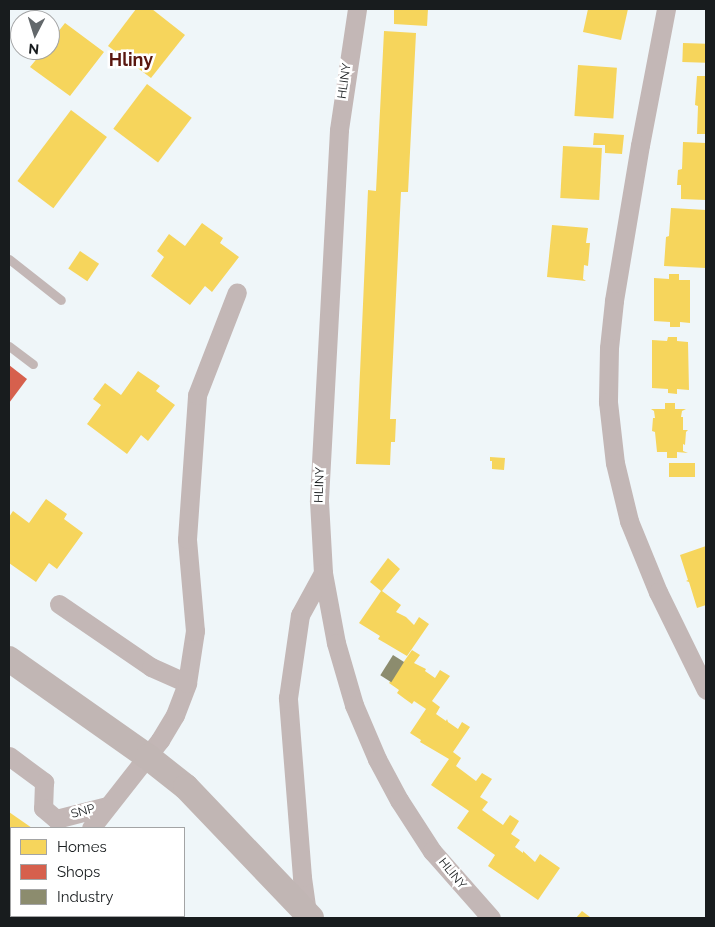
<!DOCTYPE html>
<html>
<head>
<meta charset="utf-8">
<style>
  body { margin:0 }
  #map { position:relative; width:715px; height:927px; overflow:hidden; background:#eff6f9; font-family:Raleway,sans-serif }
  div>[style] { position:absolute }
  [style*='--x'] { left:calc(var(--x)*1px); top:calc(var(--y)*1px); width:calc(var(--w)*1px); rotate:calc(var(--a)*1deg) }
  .homes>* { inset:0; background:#f6d55c; transform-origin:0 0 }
  .shops>* { inset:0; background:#d6604d }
  .industry>* { inset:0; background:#8c8c6e; transform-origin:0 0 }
  .service>* { height:9px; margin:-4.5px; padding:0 4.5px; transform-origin:4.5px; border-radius:4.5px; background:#c3b7b6 }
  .minor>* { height:19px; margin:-9.5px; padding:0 9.5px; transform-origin:9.5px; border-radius:9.5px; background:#c3b7b6 }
  .secondary>* { height:26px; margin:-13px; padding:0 13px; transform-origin:13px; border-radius:13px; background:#c1b6b4 }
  span { translate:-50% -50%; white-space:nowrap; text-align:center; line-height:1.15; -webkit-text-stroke:5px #fff; paint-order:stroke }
  .street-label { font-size:12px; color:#181c1e }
  .district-label { font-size:18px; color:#5a170f; font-weight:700 }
  .frame { position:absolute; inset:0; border:10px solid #181c1e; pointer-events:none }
  .legend { position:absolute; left:10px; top:827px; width:175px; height:90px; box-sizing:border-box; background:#fff; border:1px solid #a3a4a5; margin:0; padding:6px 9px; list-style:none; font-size:15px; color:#181c1e }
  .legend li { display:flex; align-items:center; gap:10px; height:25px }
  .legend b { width:25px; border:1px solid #a3a4a5 }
  .north { position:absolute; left:10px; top:10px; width:50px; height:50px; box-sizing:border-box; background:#fff; border:1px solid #a3a4a5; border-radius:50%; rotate:185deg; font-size:14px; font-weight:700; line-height:20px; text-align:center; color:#181c1e }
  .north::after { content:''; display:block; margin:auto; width:18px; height:22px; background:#63686b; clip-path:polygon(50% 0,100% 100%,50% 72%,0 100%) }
</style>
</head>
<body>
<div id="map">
  <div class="homes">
    <i style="clip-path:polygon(136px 9px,152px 9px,185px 35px,151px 78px,108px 46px)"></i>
    <i style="clip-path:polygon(394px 9px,428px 9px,427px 26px,394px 24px)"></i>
    <i style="clip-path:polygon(588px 9px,628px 9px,621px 40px,583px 32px)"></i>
    <i style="clip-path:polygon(65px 23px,104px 52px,70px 96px,30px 67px,44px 50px,50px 50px,50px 42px)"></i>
    <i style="clip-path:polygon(384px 31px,416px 33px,408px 192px,401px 192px,390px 419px,396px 419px,395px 442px,391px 442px,390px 465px,356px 464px,368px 190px,376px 191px)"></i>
    <i style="left:683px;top:43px;width:23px;height:19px;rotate:2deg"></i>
    <i style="left:578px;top:65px;width:39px;height:51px;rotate:4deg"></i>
    <i style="clip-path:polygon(697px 76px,706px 76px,706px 134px,697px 134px,698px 106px,695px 105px)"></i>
    <i style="left:147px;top:84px;width:56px;height:56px;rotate:37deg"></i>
    <i style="left:71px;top:110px;width:45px;height:89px;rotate:37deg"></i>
    <i style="clip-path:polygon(594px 133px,624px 135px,622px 154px,605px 153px,605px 145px,593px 145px)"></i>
    <i style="clip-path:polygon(683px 142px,706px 143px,706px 200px,681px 199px,681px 185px,677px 185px,678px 170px,682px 169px)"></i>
    <i style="left:563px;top:146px;width:39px;height:52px;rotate:3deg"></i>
    <i style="clip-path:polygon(671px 208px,706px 210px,706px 268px,664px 266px,666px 237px,669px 236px)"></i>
    <i style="clip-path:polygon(202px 223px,223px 238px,220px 243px,239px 257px,212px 292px,205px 286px,190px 305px,151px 276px,164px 257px,157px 251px,169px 234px,185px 246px)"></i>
    <i style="clip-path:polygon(552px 225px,588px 228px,586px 243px,590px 243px,588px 266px,584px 265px,583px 279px,586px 281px,547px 277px)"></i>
    <i style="left:80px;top:251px;width:23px;height:21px;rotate:34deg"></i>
    <i style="clip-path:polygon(669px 274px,679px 274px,679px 280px,690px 280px,690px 323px,680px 322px,680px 327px,670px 327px,670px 322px,654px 321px,654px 278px,669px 279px)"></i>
    <i style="clip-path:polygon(668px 337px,677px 337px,677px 341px,688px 342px,689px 390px,677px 389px,677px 394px,668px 393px,668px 389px,652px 388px,652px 340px,667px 341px)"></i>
    <i style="clip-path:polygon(138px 371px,160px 386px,156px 391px,175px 405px,148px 441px,141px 435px,127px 454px,87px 424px,101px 405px,93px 399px,105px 383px,121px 395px)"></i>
    <i style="clip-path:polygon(665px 403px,675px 403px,675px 409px,686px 409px,682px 411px,681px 417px,683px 417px,683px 430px,688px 430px,686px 432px,685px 445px,683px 444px,683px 451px,688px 453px,677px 452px,677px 458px,667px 458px,667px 452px,657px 452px,655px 432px,652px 431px,653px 418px,655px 418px,654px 411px,651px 409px,665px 409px)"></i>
    <i style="clip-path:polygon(490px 457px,505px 458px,504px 470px,492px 469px,492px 461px,490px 461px)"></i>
    <i style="left:669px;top:463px;width:26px;height:14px"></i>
    <i style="clip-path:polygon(46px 499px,67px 514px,64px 519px,83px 533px,57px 569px,49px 563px,36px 582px,9px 563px,9px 517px,13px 511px,29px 523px)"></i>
    <i style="clip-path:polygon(706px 546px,706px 605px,697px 608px,689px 582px,686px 581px,688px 580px,680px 555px)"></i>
    <i style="clip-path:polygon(388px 558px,400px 569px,382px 591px,401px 605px,396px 612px,406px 617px,414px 625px,419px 617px,429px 624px,407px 656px,385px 643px,378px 639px,380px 636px,359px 623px,381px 591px,370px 582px)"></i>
    <i style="clip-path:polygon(412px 650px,420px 655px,414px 663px,426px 669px,425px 671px,435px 678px,440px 670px,450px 676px,432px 701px,440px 707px,436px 714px,446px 721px,447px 719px,448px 722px,458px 729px,462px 722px,470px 727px,453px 752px,461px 758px,456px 766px,476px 781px,482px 773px,492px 779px,480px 797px,488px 802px,482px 810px,503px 825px,510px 815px,519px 821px,511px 834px,520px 840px,515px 847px,523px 853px,523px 851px,535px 862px,540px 854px,560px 868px,538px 900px,488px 866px,495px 855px,457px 828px,469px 811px,431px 785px,449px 759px,420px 742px,421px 740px,410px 733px,426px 709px,414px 701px,412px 704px,405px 699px,397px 693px,399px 690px,389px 683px)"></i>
    <i style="clip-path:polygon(9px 812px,32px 828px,11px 828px,11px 859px,9px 857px)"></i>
    <i style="clip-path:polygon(582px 911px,590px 917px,590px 918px,576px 918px)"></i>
    <i style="clip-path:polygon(53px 916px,82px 916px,85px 918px,51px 918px)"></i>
  </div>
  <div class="shops">
    <i style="clip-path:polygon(9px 365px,27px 379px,9px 403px)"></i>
  </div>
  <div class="industry">
    <i style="left:393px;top:655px;width:13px;height:24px;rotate:32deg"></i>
  </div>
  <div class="service">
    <i style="--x:9;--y:259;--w:66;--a:38.3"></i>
    <i style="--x:9;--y:346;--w:30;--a:37"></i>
  </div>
  <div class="minor">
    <i style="--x:357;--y:9;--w:122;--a:98.5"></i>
    <i style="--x:339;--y:130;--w:372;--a:93.1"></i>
    <i style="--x:319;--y:501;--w:72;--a:86.8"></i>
    <i style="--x:323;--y:573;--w:71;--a:79.5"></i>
    <i style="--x:336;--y:643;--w:65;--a:73.8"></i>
    <i style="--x:354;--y:705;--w:59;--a:66.9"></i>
    <i style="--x:377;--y:759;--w:47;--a:61.8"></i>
    <i style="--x:399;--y:800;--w:61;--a:57.1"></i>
    <i style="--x:432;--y:851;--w:89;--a:48.6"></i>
    <i style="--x:666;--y:9;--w:138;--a:100.8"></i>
    <i style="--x:640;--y:145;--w:158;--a:99.5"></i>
    <i style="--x:614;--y:301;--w:47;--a:96.1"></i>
    <i style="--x:609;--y:348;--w:54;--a:91.1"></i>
    <i style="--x:608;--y:402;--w:61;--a:83.5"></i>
    <i style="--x:615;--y:463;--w:60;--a:76.4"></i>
    <i style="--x:629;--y:521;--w:77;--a:67.8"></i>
    <i style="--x:658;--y:592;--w:109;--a:63.9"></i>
    <i style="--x:59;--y:604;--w:112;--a:34.4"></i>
    <i style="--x:151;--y:667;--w:39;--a:24"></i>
    <i style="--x:9;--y:756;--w:44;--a:36.6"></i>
    <i style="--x:44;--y:782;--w:26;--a:92"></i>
    <i style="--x:43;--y:808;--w:17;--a:40"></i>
    <i style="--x:56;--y:819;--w:53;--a:-14.3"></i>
    <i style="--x:91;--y:828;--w:112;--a:-51.9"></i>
    <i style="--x:160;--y:740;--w:29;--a:-59"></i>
    <i style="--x:175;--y:715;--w:34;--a:-69"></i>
    <i style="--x:187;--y:683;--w:53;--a:-81.3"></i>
    <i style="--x:195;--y:631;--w:92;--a:-95"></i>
    <i style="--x:187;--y:539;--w:144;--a:-86"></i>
    <i style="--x:197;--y:395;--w:110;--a:-68.8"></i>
    <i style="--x:307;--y:913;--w:36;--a:-98"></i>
    <i style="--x:302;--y:877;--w:180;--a:-94.5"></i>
    <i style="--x:288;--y:698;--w:84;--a:-81.8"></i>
    <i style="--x:300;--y:615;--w:48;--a:-61.3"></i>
    <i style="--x:26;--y:918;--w:2;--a:-63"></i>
  </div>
  <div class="secondary">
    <i style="--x:9;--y:659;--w:170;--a:35.2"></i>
    <i style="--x:148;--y:757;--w:48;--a:38.3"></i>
    <i style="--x:186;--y:787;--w:181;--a:46.3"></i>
  </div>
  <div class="street-label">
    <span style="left:345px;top:81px;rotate:-82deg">HLINY</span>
    <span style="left:320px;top:485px;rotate:-88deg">HLINY</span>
    <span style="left:83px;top:812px;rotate:-15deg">SNP</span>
    <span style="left:452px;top:874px;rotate:51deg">HLINY</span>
  </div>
  <div class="district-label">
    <span style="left:131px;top:60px">Hliny</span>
  </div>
  <div class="frame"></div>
  <ul class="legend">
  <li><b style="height:14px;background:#f6d55c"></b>Homes</li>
  <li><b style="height:14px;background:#d6604d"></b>Shops</li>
  <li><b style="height:14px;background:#8c8c6e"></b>Industry</li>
  </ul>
  <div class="north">N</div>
</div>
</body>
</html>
